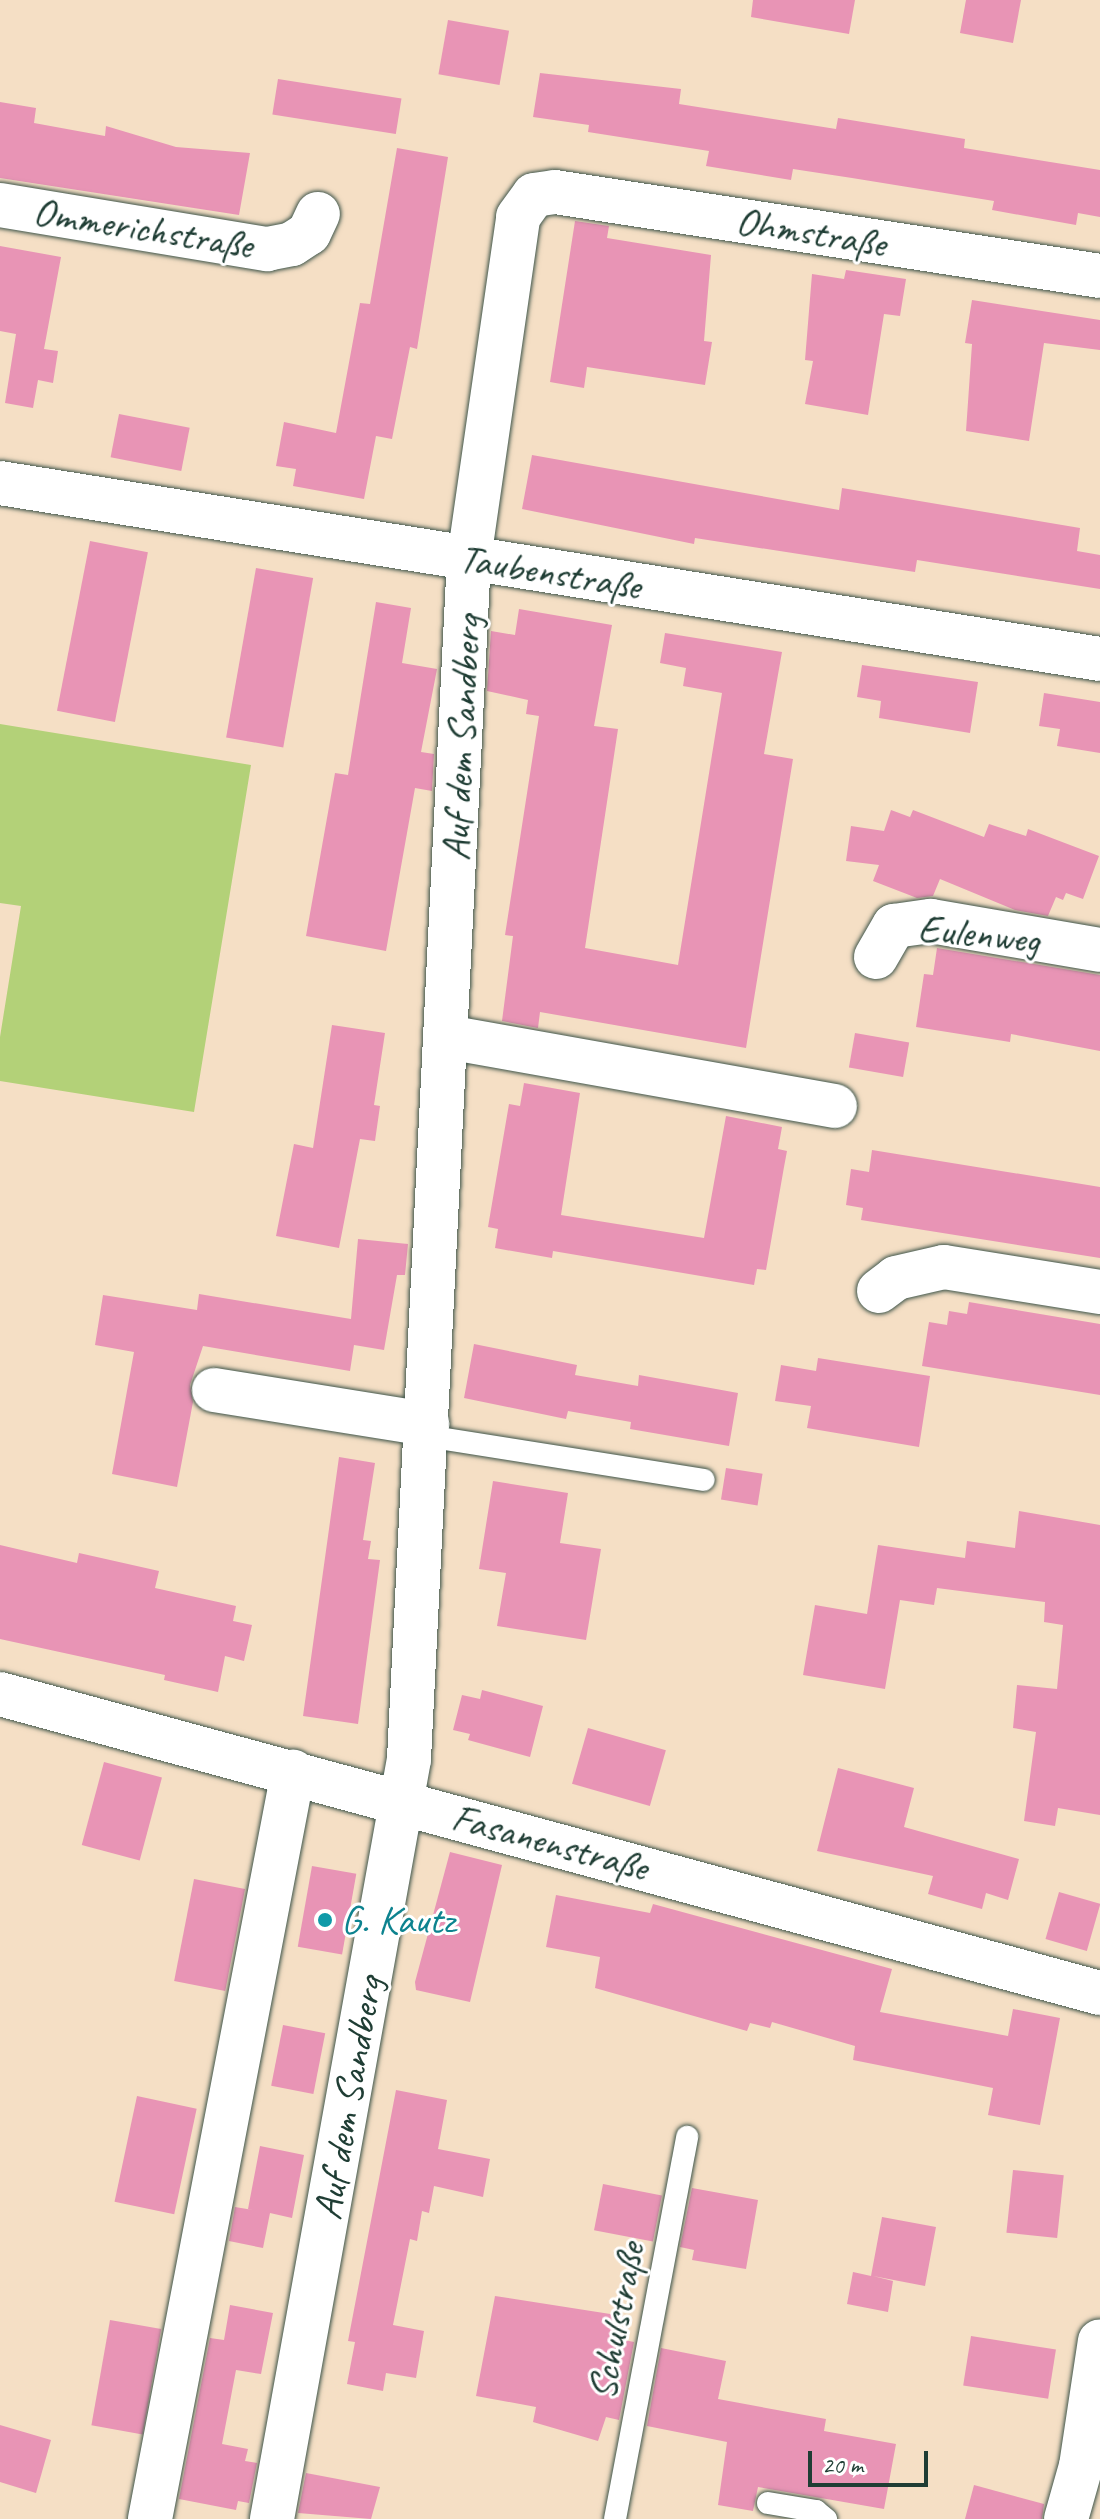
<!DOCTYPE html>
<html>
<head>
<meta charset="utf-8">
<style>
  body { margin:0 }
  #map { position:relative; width:1100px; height:2519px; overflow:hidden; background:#f5dfc5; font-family:Caveat,sans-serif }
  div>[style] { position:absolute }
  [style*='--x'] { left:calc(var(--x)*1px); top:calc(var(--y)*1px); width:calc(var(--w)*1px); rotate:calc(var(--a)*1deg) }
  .green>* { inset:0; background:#b3d178 }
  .building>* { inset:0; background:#e894b5; transform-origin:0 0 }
  .roads { filter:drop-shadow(0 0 2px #3f554a) drop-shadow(0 0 2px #3f554a) }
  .service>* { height:22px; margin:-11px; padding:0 11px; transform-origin:11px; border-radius:11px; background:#fff }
  .minor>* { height:44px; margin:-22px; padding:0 22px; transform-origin:22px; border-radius:22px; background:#fff }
  .dots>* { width:22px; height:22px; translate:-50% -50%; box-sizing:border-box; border:4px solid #fff; border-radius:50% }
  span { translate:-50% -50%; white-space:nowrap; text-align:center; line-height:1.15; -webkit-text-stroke:6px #fff; paint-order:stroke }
  .street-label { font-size:40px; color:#1f3d34 }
  .culture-label { font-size:40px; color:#0d838f }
  .left { translate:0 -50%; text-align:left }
  .scale { position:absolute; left:808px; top:2451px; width:120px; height:36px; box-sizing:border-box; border:4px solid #1f3d34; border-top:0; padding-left:10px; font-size:24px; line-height:28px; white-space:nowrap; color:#1f3d34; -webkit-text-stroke:6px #fff; paint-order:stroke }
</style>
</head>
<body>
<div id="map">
  <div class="green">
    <i style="clip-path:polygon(0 724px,251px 765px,194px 1112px,0 1081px,0 1037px,21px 906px,0 903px)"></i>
  </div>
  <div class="building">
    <i style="clip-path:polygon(753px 0,855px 0,849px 34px,751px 17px)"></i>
    <i style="clip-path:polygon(966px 0,1021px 0,1013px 43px,960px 33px)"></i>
    <i style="left:448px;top:20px;width:62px;height:55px;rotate:10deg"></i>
    <i style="clip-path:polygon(540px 73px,681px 89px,679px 104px,836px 129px,838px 118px,881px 125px,965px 139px,964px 148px,1100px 170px,1100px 217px,1078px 213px,1076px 225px,992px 210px,994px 201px,852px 178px,793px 169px,791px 180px,706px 166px,709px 151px,588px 132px,589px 125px,533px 117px)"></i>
    <i style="left:278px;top:79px;width:125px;height:36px;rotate:9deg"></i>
    <i style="clip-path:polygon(0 102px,36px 108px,34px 123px,105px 136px,106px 126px,176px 147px,250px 153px,239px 215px,0 178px)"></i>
    <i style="clip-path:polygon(397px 148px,448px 157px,417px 349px,410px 347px,392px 439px,376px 436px,364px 499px,293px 486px,296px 469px,276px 466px,284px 422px,336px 433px,360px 303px,370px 304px)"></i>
    <i style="clip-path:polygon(575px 221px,609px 226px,607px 238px,711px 255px,704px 341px,712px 342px,705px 385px,587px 367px,584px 388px,550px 382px)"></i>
    <i style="clip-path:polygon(0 246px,61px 257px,44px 349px,58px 351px,53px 383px,38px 380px,33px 408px,5px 403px,16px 334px,0 331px)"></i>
    <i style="clip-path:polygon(846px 270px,906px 279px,900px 316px,884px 314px,868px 415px,805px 404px,813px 361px,805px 360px,812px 274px,844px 279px)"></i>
    <i style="clip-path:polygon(972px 300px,1100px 320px,1100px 350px,1044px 343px,1029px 441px,966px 431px,972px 344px,965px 343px)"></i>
    <i style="left:119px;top:414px;width:72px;height:44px;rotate:11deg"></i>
    <i style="clip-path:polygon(532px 455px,839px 510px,842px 488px,1080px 528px,1077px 551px,1100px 555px,1100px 589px,917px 560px,915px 572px,695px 538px,694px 544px,522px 509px)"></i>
    <i style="left:90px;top:541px;width:59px;height:173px;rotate:11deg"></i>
    <i style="left:256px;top:568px;width:58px;height:172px;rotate:10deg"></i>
    <i style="clip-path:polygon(376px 602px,411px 608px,402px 663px,437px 669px,421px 752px,434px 754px,432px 791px,415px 788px,386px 951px,306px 936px,335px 773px,348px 775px)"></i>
    <i style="clip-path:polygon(519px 609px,612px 625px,594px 726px,618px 729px,585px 948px,678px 965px,722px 693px,683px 686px,686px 668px,660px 663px,665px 633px,782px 652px,764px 754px,793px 759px,746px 1048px,540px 1012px,538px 1028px,502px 1021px,513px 936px,505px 935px,539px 716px,526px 714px,528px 700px,487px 691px,491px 631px,515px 635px)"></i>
    <i style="clip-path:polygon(862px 665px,978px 682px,970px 733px,879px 718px,881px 701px,857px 697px)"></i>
    <i style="clip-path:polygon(1044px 693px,1100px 702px,1100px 753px,1057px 746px,1060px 729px,1039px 726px)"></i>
    <i style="clip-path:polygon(891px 810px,910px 817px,913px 810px,984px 837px,989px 824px,1026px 836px,1028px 829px,1099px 856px,1083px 899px,1066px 893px,1063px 900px,1056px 897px,1048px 916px,1015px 910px,940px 879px,933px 896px,917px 898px,873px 881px,879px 865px,846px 861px,851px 826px,884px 831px)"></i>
    <i style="clip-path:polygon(937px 948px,1100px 975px,1100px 1051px,1011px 1034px,1010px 1042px,916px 1027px,924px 974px,933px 975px)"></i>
    <i style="clip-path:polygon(332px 1025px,385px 1033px,374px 1105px,380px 1106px,375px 1141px,360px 1139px,339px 1248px,276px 1236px,294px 1144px,313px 1148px)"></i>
    <i style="left:855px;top:1033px;width:55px;height:35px;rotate:10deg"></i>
    <i style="clip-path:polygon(524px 1083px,580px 1093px,561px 1215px,704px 1238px,726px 1116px,782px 1127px,778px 1149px,787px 1151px,784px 1167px,766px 1270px,757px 1269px,754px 1285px,553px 1251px,552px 1258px,495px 1248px,498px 1229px,488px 1227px,509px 1104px,520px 1106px)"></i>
    <i style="clip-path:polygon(872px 1150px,1100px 1187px,1100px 1258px,861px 1220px,863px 1208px,846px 1205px,851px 1169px,869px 1172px)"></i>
    <i style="clip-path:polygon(358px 1239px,408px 1244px,405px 1275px,397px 1275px,384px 1350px,354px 1345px,350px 1371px,203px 1346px,190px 1385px,193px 1402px,177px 1487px,112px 1474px,134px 1352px,95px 1345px,103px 1295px,197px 1310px,199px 1294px,351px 1319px)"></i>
    <i style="clip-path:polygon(969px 1302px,1100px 1324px,1100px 1395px,922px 1366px,929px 1322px,947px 1325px,949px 1311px,967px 1314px)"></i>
    <i style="clip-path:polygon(474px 1344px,577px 1365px,575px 1375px,638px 1386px,639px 1375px,738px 1393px,729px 1446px,630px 1429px,631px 1422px,568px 1411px,566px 1419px,464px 1398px)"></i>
    <i style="clip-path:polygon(818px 1358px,930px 1376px,919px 1447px,807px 1428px,811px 1406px,775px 1401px,781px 1365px,816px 1371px)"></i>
    <i style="clip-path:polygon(339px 1457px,375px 1463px,363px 1540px,371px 1541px,368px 1559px,380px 1560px,358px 1724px,303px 1716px)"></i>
    <i style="left:726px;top:1468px;width:37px;height:32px;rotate:9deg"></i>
    <i style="clip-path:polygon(493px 1481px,568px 1493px,560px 1543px,601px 1549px,586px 1640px,497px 1626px,506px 1573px,479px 1569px)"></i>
    <i style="clip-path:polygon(1019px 1511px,1100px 1525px,1100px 1815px,1058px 1808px,1055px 1826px,1024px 1821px,1036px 1732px,1013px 1728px,1017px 1685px,1057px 1689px,1063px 1625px,1044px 1622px,1045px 1602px,937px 1588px,934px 1605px,900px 1600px,885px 1689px,803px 1675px,815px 1605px,867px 1614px,878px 1545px,965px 1558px,967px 1541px,1015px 1548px)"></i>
    <i style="clip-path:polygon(0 1545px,77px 1563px,79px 1553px,159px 1571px,155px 1588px,236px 1606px,233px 1621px,252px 1625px,244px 1661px,225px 1656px,218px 1692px,164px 1680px,165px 1675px,0 1639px)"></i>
    <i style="clip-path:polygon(482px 1690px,543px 1706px,530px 1757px,468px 1740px,470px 1734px,453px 1730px,462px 1695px,480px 1699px)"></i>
    <i style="left:588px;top:1728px;width:81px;height:58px;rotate:16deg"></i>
    <i style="left:104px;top:1762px;width:60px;height:86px;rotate:15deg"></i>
    <i style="clip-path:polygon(838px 1768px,914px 1788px,904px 1827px,1019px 1859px,1008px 1900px,986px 1893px,982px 1909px,928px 1894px,933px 1876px,817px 1851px)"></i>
    <i style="clip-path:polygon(450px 1852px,502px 1865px,470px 2002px,416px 1990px,415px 1982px)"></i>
    <i style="left:312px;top:1866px;width:45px;height:82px;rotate:10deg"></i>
    <i style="left:194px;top:1879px;width:52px;height:104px;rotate:11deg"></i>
    <i style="left:1059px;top:1892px;width:43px;height:49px;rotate:16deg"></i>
    <i style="clip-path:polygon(556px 1895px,650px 1913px,653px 1904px,892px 1969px,880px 2012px,1008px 2036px,1013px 2009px,1060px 2018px,1040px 2125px,988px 2115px,993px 2088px,853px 2060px,855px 2046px,772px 2022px,770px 2028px,750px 2023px,747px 2031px,595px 1988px,600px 1957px,546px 1947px)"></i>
    <i style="left:283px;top:2025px;width:43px;height:62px;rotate:11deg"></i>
    <i style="clip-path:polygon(396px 2090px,447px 2100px,438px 2149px,490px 2159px,483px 2197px,434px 2186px,429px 2213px,422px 2211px,417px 2241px,410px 2239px,393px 2325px,424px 2331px,416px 2378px,386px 2373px,383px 2391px,347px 2384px,355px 2342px,348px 2341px)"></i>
    <i style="left:137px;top:2096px;width:61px;height:108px;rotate:12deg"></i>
    <i style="clip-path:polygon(260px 2146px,304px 2155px,292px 2218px,270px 2213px,263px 2248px,229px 2241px,235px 2207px,253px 2210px,248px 2209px)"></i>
    <i style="left:1013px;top:2170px;width:51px;height:63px;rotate:6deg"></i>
    <i style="left:603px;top:2184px;width:60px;height:47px;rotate:11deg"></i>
    <i style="clip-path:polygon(692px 2188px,758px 2200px,746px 2269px,692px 2260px,694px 2250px,680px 2247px)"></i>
    <i style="clip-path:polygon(882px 2217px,936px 2227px,925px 2286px,873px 2276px,893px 2281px,888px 2312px,847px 2304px,853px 2272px,871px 2276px)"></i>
    <i style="clip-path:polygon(495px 2296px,623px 2316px,619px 2339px,634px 2342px,619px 2420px,606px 2417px,598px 2441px,533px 2422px,536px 2407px,476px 2396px)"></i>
    <i style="clip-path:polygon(230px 2305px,273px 2313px,261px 2374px,236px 2370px,222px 2444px,248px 2449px,245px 2461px,257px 2463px,249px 2503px,238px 2501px,236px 2510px,179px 2499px,210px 2338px,224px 2340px)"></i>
    <i style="left:110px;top:2320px;width:52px;height:107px;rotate:10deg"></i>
    <i style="left:971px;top:2336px;width:86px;height:50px;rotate:9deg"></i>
    <i style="clip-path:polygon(661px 2348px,726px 2361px,718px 2399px,826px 2419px,824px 2431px,896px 2444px,884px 2509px,758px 2487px,753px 2511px,718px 2505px,727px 2442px,647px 2426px)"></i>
    <i style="clip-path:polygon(0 2425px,51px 2440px,36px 2493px,0 2482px)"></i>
    <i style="clip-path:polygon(306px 2473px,380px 2487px,371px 2519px,298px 2513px)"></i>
    <i style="clip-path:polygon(974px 2485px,1044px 2504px,1042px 2519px,965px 2519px)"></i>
  </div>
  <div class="roads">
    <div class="service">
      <i style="--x:427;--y:1436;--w:280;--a:9"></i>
      <i style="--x:768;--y:2503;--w:49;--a:9.5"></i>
      <i style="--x:816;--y:2511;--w:13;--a:39"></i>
      <i style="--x:615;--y:2519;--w:389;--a:-79.3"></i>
    </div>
    <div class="minor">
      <i style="--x:0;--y:205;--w:271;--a:9.4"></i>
      <i style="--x:267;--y:249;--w:25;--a:-11"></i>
      <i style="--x:292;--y:244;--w:20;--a:-33"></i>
      <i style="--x:309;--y:233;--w:21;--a:-65"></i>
      <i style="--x:0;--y:483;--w:1114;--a:9.09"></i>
      <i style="--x:876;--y:957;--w:36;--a:-60"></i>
      <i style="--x:894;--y:926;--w:37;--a:-8"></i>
      <i style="--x:931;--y:921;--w:171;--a:9.7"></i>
      <i style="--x:447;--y:1037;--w:394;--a:10.1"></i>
      <i style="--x:879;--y:1291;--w:21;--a:-37"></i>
      <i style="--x:896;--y:1278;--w:49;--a:-12.9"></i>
      <i style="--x:944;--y:1267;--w:158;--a:9.1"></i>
      <i style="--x:214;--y:1390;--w:216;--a:9.1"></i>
      <i style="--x:0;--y:1694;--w:1140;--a:15.21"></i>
      <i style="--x:150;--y:2519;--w:761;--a:-79.16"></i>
      <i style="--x:272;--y:2519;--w:772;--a:-79.78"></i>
      <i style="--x:409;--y:1759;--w:1201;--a:-87.14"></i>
      <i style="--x:469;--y:559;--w:345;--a:-81.8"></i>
      <i style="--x:518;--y:217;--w:27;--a:-54"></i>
      <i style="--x:534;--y:195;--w:21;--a:-8"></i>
      <i style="--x:555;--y:192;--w:551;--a:8.76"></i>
      <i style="--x:1066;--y:2519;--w:55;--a:-74.2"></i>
      <i style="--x:1081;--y:2466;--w:126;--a:-81.4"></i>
    </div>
  </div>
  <div class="dots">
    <i style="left:325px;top:1920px;background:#0f9aa8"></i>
  </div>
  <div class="street-label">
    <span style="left:143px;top:228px;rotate:9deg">Ommerichstraße</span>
    <span style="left:811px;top:232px;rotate:9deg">Ohmstraße</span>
    <span style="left:550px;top:572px;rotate:9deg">Taubenstraße</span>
    <span style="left:461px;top:738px;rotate:-87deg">Auf dem Sandberg</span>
    <span style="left:979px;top:934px;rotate:6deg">Eulenweg</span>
    <span style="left:550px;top:1842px;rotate:15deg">Fasanenstraße</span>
    <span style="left:348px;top:2098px;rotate:-80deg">Auf dem Sandberg</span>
    <span style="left:616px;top:2321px;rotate:-79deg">Schulstraße</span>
  </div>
  <div class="culture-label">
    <span class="left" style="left:341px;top:1920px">G. Kautz</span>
  </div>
  <div class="scale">20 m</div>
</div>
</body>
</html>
